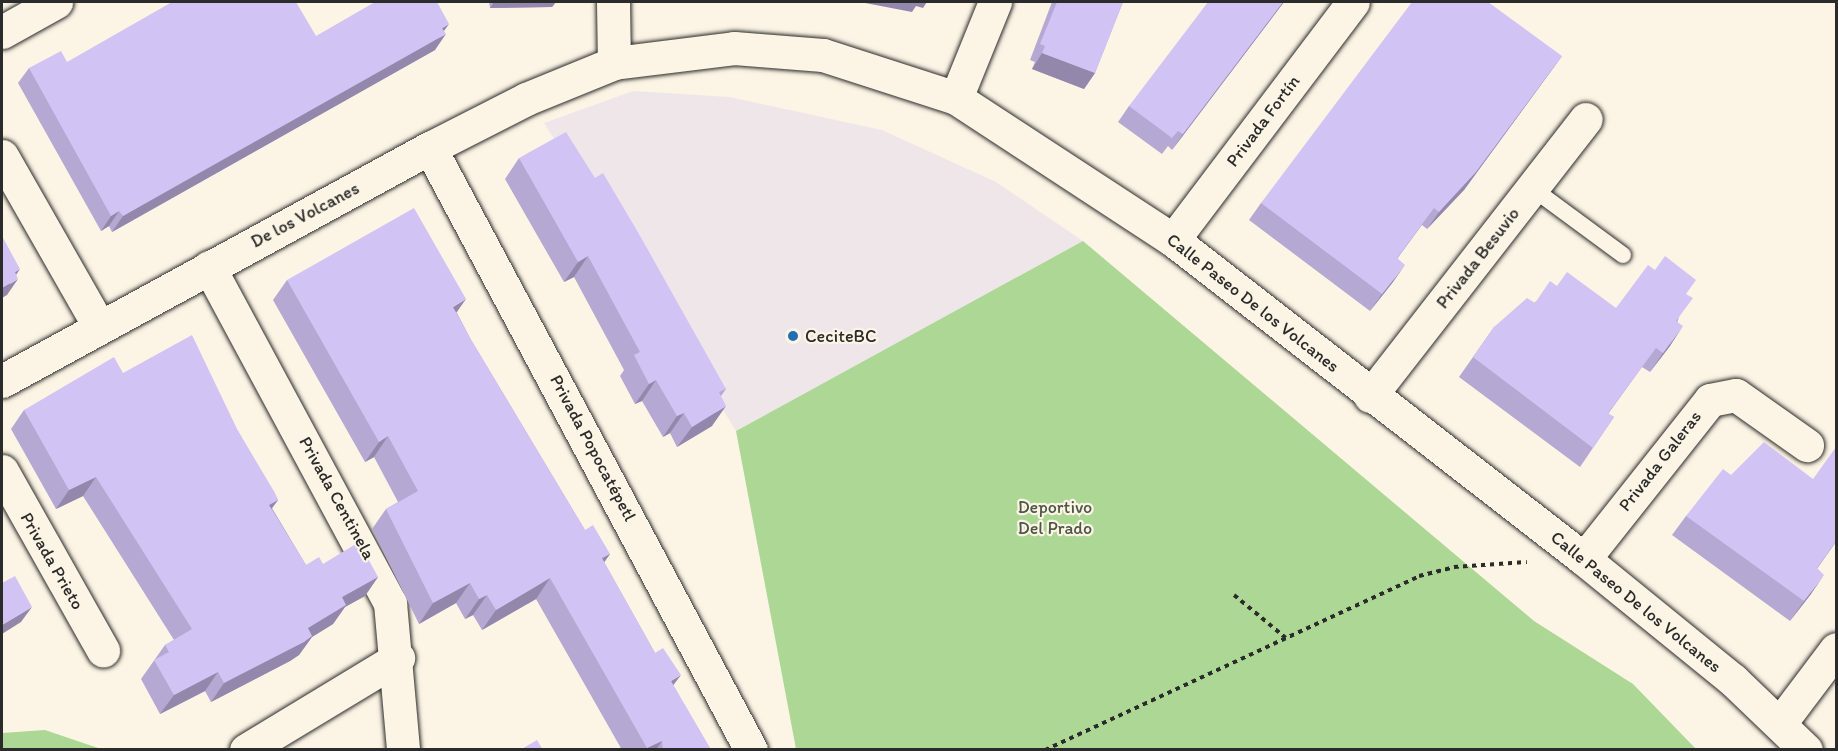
<!DOCTYPE html>
<html>
<head>
<meta charset="utf-8">
<style>
  body { margin:0 }
  #map { position:relative; width:1838px; height:751px; overflow:hidden; background:#fcf5e5; font-family:Itim,sans-serif }
  div>[style] { position:absolute }
  [style*='--x'] { left:calc(var(--x)*1px); top:calc(var(--y)*1px); width:calc(var(--w)*1px); rotate:calc(var(--a)*1deg) }
  .built>* { inset:0; background:#efe6ea }
  .green>* { inset:0; background:#add795 }
  .path>* { height:4px; margin-top:-2px; transform-origin:0; background:repeating-linear-gradient(90deg,#2b2b2b 0 4.5px,transparent 0 9px) }
  .roads { filter:drop-shadow(0 0 2px #2b2b2b) drop-shadow(0 0 2px #2b2b2b) }
  .lane>* { height:16px; margin:-8px; padding:0 8px; transform-origin:8px; border-radius:8px; background:#fcf5e5 }
  .street>* { height:33px; margin:-16.5px; padding:0 16.5px; transform-origin:16.5px; border-radius:16.5px; background:#fcf5e5 }
  .secondary>* { height:33px; margin:-16.5px; padding:0 16.5px; transform-origin:16.5px; border-radius:16.5px; background:#fcf5e5 }
  .wall>* { inset:0; background:#b5a8d3 }
  .shaded-wall>* { inset:0; background:#9388ac }
  .building>* { inset:0; background:#d2c3f5 }
  .dots>* { width:16px; height:16px; translate:-50% -50%; box-sizing:border-box; border:3px solid #fcf5e5; border-radius:50% }
  span { translate:-50% -50%; white-space:nowrap; text-align:center; line-height:1.15; -webkit-text-stroke:4.5px #fcf5e5; paint-order:stroke }
  .street-label { font-size:18px; color:#2b2b2b }
  .poi-label { font-size:18px; color:#2b2b2b }
  .left { translate:0 -50%; text-align:left }
  .park-label { font-size:18px; color:#4c5646 }
  .frame { position:absolute; inset:0; border:3px solid #2b2b2b; pointer-events:none }
</style>
</head>
<body>
<div id="map">
  <div class="built">
    <i style="clip-path:polygon(633px 91px,729px 97px,882px 130px,996px 182px,1083px 241px,736px 431px,544px 123px)"></i>
  </div>
  <div class="green">
    <i style="clip-path:polygon(1083px 241px,1534px 621px,1633px 684px,1696px 749px,796px 749px,736px 431px)"></i>
    <i style="clip-path:polygon(45px 730px,101px 749px,2px 749px,2px 733px)"></i>
  </div>
  <div class="path">
    <i style="--x:1234;--y:595;--w:67;--a:39.6"></i>
    <i style="--x:1045;--y:750;--w:412;--a:-24.9"></i>
    <i style="--x:1419;--y:576;--w:36;--a:-14"></i>
    <i style="--x:1454;--y:567;--w:73;--a:-3.9"></i>
  </div>
  <div class="roads">
    <div class="lane">
      <i style="--x:1532;--y:188;--w:113;--a:36.4"></i>
    </div>
    <div class="street">
      <i style="--x:613;--y:2;--w:61;--a:89.1"></i>
      <i style="--x:2;--y:32;--w:62;--a:-29.1"></i>
      <i style="--x:956;--y:98;--w:104;--a:-67.9"></i>
      <i style="--x:430;--y:148;--w:682;--a:61.93"></i>
      <i style="--x:2;--y:156;--w:196;--a:60.3"></i>
      <i style="--x:1173;--y:240;--w:298;--a:-52.9"></i>
      <i style="--x:209;--y:267;--w:382;--a:61.7"></i>
      <i style="--x:390;--y:603;--w:148;--a:84.9"></i>
      <i style="--x:1370;--y:396;--w:351;--a:-52.1"></i>
      <i style="--x:2;--y:471;--w:206;--a:60.6"></i>
      <i style="--x:1584;--y:559;--w:203;--a:-51.6"></i>
      <i style="--x:1710;--y:400;--w:26;--a:-11"></i>
      <i style="--x:1736;--y:395;--w:87;--a:35.2"></i>
      <i style="--x:1781;--y:722;--w:91;--a:-53"></i>
      <i style="--x:246;--y:750;--w:178;--a:-31.2"></i>
    </div>
    <div class="secondary">
      <i style="--x:2;--y:381;--w:487;--a:-28.6"></i>
      <i style="--x:430;--y:148;--w:108;--a:-27"></i>
      <i style="--x:526;--y:99;--w:95;--a:-22.2"></i>
      <i style="--x:614;--y:63;--w:121;--a:-7.1"></i>
      <i style="--x:734;--y:48;--w:89;--a:4.5"></i>
      <i style="--x:823;--y:55;--w:140;--a:17.9"></i>
      <i style="--x:956;--y:98;--w:259;--a:33.2"></i>
      <i style="--x:1173;--y:240;--w:520;--a:37.82"></i>
      <i style="--x:1584;--y:559;--w:192;--a:39.1"></i>
      <i style="--x:1733;--y:680;--w:101;--a:43.8"></i>
    </div>
  </div>
  <div class="wall">
    <i style="clip-path:polygon(489px 2px,556px 2px,552px 7px,490px 8px)"></i>
    <i style="clip-path:polygon(1052px 2px,1123px 2px,1095px 73px,1084px 89px,1032px 69px,1035px 62px,1030px 60px)"></i>
    <i style="clip-path:polygon(1284px 2px,1172px 150px,1168px 146px,1162px 154px,1118px 122px,1129px 106px)"></i>
    <i style="clip-path:polygon(444px 31px,435px 50px,112px 232px,109px 226px,101px 231px,18px 83px,29px 68px,67px 62px,316px 36px)"></i>
    <i style="clip-path:polygon(1562px 56px,1464px 190px,1427px 229px,1422px 225px,1397px 259px,1393px 282px,1370px 311px,1249px 220px,1261px 203px)"></i>
    <i style="clip-path:polygon(519px 158px,726px 389px,721px 396px,712px 426px,677px 447px,670px 433px,663px 437px,642px 401px,635px 404px,620px 376px,624px 370px,574px 277px,564px 282px,505px 179px)"></i>
    <i style="clip-path:polygon(287px 280px,457px 313px,470px 338px,585px 530px,610px 554px,604px 562px,673px 685px,711px 750px,622px 750px,536px 599px,482px 630px,473px 615px,465px 619px,456px 603px,419px 624px,372px 529px,386px 509px,398px 502px,374px 457px,365px 462px,273px 300px)"></i>
    <i style="clip-path:polygon(1557px 286px,1616px 308px,1686px 294px,1670px 346px,1650px 372px,1642px 367px,1608px 414px,1614px 417px,1580px 467px,1459px 377px,1494px 327px,1534px 303px)"></i>
    <i style="clip-path:polygon(123px 373px,238px 431px,278px 500px,272px 508px,306px 565px,323px 564px,378px 577px,365px 596px,345px 607px,333px 624px,312px 637px,299px 655px,290px 661px,211px 702px,205px 691px,160px 714px,141px 679px,165px 645px,174px 640px,83px 496px,56px 509px,11px 429px,24px 410px)"></i>
    <i style="clip-path:polygon(1731px 475px,1836px 542px,1817px 569px,1811px 594px,1790px 621px,1672px 535px,1686px 516px)"></i>
  </div>
  <div class="shaded-wall">
    <i style="clip-path:polygon(494px 2px,556px 2px,552px 7px,490px 8px)"></i>
    <i style="clip-path:polygon(860px 2px,927px 2px,923px 8px,916px 6px,912px 12px)"></i>
    <i style="clip-path:polygon(1283px 2px,1284px 2px,1172px 150px,1183px 134px)"></i>
    <i style="clip-path:polygon(449px 24px,439px 38px,446px 34px,435px 50px,112px 232px,123px 216px)"></i>
    <i style="clip-path:polygon(1042px 53px,1095px 73px,1084px 89px,1032px 69px)"></i>
    <i style="clip-path:polygon(1562px 56px,1464px 190px,1427px 229px,1439px 212px)"></i>
    <i style="clip-path:polygon(119px 211px,109px 226px,101px 231px,111px 216px)"></i>
    <i style="clip-path:polygon(588px 256px,574px 277px,564px 282px,578px 262px)"></i>
    <i style="clip-path:polygon(1405px 265px,1393px 282px,1370px 311px,1382px 294px)"></i>
    <i style="clip-path:polygon(20px 269px,10px 284px,18px 279px,7px 295px,2px 298px,2px 288px,15px 272px)"></i>
    <i style="clip-path:polygon(466px 299px,452px 319px,453px 307px)"></i>
    <i style="clip-path:polygon(1683px 326px,1670px 346px,1650px 372px,1663px 353px)"></i>
    <i style="clip-path:polygon(656px 380px,642px 401px,635px 404px,649px 384px)"></i>
    <i style="clip-path:polygon(726px 406px,712px 426px,677px 447px,692px 427px)"></i>
    <i style="clip-path:polygon(684px 413px,670px 433px,663px 437px,677px 416px)"></i>
    <i style="clip-path:polygon(388px 436px,374px 457px,365px 462px,379px 442px)"></i>
    <i style="clip-path:polygon(96px 477px,83px 496px,56px 509px,69px 490px)"></i>
    <i style="clip-path:polygon(278px 500px,264px 519px,269px 505px)"></i>
    <i style="clip-path:polygon(610px 554px,596px 574px,602px 558px)"></i>
    <i style="clip-path:polygon(1824px 575px,1811px 594px,1790px 621px,1804px 601px)"></i>
    <i style="clip-path:polygon(378px 577px,365px 596px,345px 607px,333px 624px,312px 637px,299px 655px,290px 661px,211px 702px,224px 683px,308px 628px,342px 597px)"></i>
    <i style="clip-path:polygon(550px 578px,536px 599px,482px 630px,496px 610px)"></i>
    <i style="clip-path:polygon(470px 583px,456px 603px,419px 624px,433px 603px)"></i>
    <i style="clip-path:polygon(487px 595px,473px 615px,465px 619px,479px 599px)"></i>
    <i style="clip-path:polygon(32px 607px,21px 622px,2px 634px,2px 625px)"></i>
    <i style="clip-path:polygon(218px 672px,205px 691px,160px 714px,174px 695px)"></i>
    <i style="clip-path:polygon(681px 675px,666px 695px,671px 681px)"></i>
    <i style="clip-path:polygon(662px 741px,656px 750px,647px 750px,647px 748px)"></i>
  </div>
  <div class="building">
    <i style="clip-path:polygon(172px 2px,296px 2px,316px 36px,375px 2px,437px 2px,449px 24px,442px 28px,446px 34px,123px 216px,119px 211px,111px 216px,29px 68px,61px 51px,67px 62px)"></i>
    <i style="clip-path:polygon(1057px 2px,1123px 2px,1095px 73px,1042px 53px,1045px 46px,1040px 44px)"></i>
    <i style="clip-path:polygon(1208px 2px,1283px 2px,1183px 134px,1178px 131px,1172px 138px,1129px 106px)"></i>
    <i style="clip-path:polygon(1412px 2px,1488px 2px,1562px 56px,1476px 172px,1439px 212px,1434px 208px,1397px 258px,1405px 265px,1382px 294px,1261px 203px)"></i>
    <i style="clip-path:polygon(566px 132px,595px 178px,603px 173px,639px 234px,726px 389px,719px 392px,726px 406px,692px 427px,684px 413px,677px 416px,656px 380px,649px 384px,634px 355px,640px 352px,588px 256px,578px 262px,519px 158px)"></i>
    <i style="clip-path:polygon(414px 208px,466px 299px,453px 307px,470px 338px,585px 530px,593px 525px,610px 554px,602px 558px,655px 653px,663px 648px,681px 675px,671px 681px,711px 750px,663px 750px,662px 741px,647px 748px,550px 578px,496px 610px,487px 595px,479px 599px,470px 583px,433px 603px,386px 509px,418px 491px,388px 436px,379px 442px,287px 280px)"></i>
    <i style="clip-path:polygon(2px 236px,20px 269px,15px 272px,18px 279px,2px 288px)"></i>
    <i style="clip-path:polygon(1665px 256px,1696px 280px,1686px 294px,1693px 298px,1676px 321px,1683px 326px,1663px 353px,1656px 348px,1608px 413px,1614px 417px,1593px 448px,1473px 357px,1494px 327px,1527px 298px,1535px 303px,1550px 281px,1557px 286px,1567px 272px,1616px 308px,1648px 265px,1655px 270px)"></i>
    <i style="clip-path:polygon(192px 335px,238px 431px,275px 493px,278px 500px,269px 505px,306px 565px,319px 557px,323px 564px,359px 542px,378px 577px,342px 597px,346px 605px,308px 628px,312px 636px,304px 642px,224px 683px,218px 672px,174px 695px,154px 660px,169px 652px,165px 645px,192px 629px,96px 477px,69px 490px,24px 410px,114px 357px,123px 373px)"></i>
    <i style="clip-path:polygon(1764px 442px,1813px 479px,1836px 447px,1836px 541px,1817px 568px,1824px 575px,1804px 601px,1686px 516px,1723px 469px,1731px 475px)"></i>
    <i style="clip-path:polygon(15px 576px,32px 607px,2px 625px,2px 583px)"></i>
    <i style="clip-path:polygon(537px 740px,543px 750px,520px 750px)"></i>
  </div>
  <div class="dots">
    <i style="left:793px;top:336px;background:#1f6fb2"></i>
  </div>
  <div class="street-label">
    <span style="left:1263px;top:121px;rotate:-53deg">Privada Fortín</span>
    <span style="left:305px;top:215px;rotate:-28deg">De los Volcanes</span>
    <span style="left:1478px;top:258px;rotate:-52deg">Privada Besuvio</span>
    <span style="left:1253px;top:303px;rotate:38deg">Calle Paseo De los Volcanes</span>
    <span style="left:593px;top:448px;rotate:62deg">Privada Popocatépetl</span>
    <span style="left:1660px;top:461px;rotate:-52deg">Privada Galeras</span>
    <span style="left:337px;top:498px;rotate:61deg">Privada Centinela</span>
    <span style="left:52px;top:561px;rotate:60deg">Privada Prieto</span>
    <span style="left:1636px;top:602px;rotate:39deg">Calle Paseo De los Volcanes</span>
  </div>
  <div class="poi-label">
    <span class="left" style="left:805px;top:336px">CeciteBC</span>
  </div>
  <div class="park-label">
    <span style="left:1055px;top:518px">Deportivo<br>Del Prado</span>
  </div>
  <div class="frame"></div>
</div>
</body>
</html>
